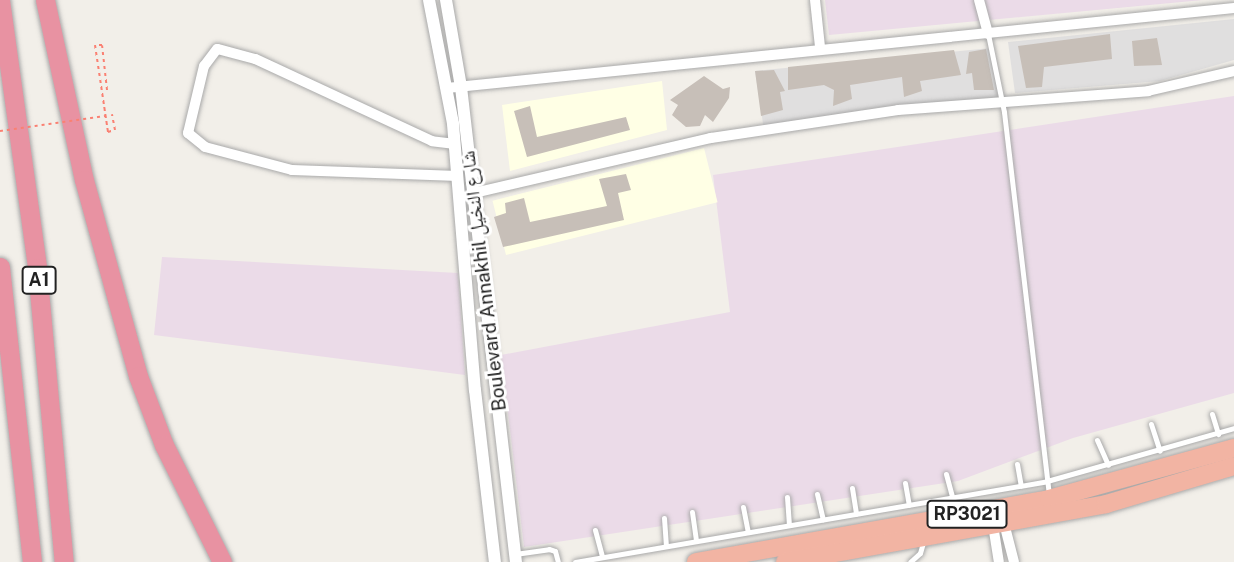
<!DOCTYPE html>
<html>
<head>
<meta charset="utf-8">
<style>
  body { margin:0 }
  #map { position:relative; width:1234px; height:562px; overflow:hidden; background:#f2efe9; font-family:"Public Sans","Noto Naskh Arabic",sans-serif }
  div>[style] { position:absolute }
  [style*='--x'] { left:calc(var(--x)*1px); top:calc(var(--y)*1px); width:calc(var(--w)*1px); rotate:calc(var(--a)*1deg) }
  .residential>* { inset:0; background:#e0dfdf }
  .industrial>* { inset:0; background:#ebdbe8 }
  .education>* { inset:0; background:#ffffe5; transform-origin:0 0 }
  .building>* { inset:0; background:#c7bfb8 }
  .path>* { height:2px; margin-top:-1px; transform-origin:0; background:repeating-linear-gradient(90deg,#fa8072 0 3.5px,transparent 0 7px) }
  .roads { filter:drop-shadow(0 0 2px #a9a9a9) drop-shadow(0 0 2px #a9a9a9) }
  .service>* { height:5px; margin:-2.5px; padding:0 2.5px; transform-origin:2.5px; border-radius:2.5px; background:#fff }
  .minor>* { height:10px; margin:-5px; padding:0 5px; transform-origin:5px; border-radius:5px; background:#fff }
  .tertiary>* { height:12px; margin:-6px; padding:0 6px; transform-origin:6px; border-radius:6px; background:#fff }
  .trunk>* { height:18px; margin:-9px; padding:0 9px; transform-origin:9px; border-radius:9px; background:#f2b4a3 }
  .motorway>* { height:19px; margin:-9.5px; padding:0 9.5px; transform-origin:9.5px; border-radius:9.5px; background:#e892a2 }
  .path-bridge>* { height:2px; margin-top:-1px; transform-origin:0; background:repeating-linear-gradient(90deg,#fa8072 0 3.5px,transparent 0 7px) }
  span { translate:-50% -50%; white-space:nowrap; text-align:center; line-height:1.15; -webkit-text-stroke:6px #fff; paint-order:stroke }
  .shield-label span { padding:2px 5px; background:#fff; border:2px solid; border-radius:5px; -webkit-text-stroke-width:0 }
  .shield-label { font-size:18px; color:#222; font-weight:700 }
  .street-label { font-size:19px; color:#222 }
</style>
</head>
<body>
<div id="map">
  <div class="residential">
    <i style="clip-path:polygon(1234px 19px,1234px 60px,1160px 81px,1015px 93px,1008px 42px)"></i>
    <i style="clip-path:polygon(991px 48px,1001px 98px,764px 130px,755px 71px)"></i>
  </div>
  <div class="industrial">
    <i style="clip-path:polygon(825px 0,1203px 0,829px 35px)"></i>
    <i style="clip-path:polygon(1234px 96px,1234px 393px,1073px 438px,958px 481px,524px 547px,501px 355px,730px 312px,713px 175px)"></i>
    <i style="clip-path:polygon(162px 257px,458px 273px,465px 375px,154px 335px)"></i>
  </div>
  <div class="education">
    <i style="clip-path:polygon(662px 81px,667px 130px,510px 171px,502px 105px)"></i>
    <i style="left:704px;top:148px;width:56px;height:218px;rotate:76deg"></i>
  </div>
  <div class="building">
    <i style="clip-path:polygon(1110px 34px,1112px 59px,1044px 67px,1042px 87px,1026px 88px,1018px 46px)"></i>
    <i style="clip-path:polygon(1157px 38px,1162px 65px,1134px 66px,1132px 41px)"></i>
    <i style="clip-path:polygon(986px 49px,994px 90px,974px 90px,972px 73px,966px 74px,969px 52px)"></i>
    <i style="clip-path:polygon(954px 50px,961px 75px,920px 81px,922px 91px,904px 97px,902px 77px,850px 85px,852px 99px,833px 106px,834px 90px,824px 85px,788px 90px,788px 67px)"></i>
    <i style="clip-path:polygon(774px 70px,785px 91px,780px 92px,783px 110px,761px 116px,755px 71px)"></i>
    <i style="clip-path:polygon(704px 76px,723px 89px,730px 87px,729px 98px,713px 122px,705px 115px,700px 126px,686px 127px,672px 115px,678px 105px,670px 100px)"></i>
    <i style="clip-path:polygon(530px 106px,537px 137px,626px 117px,630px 130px,527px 157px,514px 111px)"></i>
    <i style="clip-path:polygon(626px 174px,631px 190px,618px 193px,624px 220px,503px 247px,494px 217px,506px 213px,505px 203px,524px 198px,530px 222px,607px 206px,599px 179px)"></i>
  </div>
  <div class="path">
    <i style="--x:107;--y:90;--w:45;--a:-96.3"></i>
    <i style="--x:102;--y:45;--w:7;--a:180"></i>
    <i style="--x:95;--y:45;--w:88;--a:81.5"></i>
    <i style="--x:108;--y:132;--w:7;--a:-16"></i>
    <i style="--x:115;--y:130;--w:16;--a:-101"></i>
  </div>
  <div class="roads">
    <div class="service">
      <i style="--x:988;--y:34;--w:80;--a:78.4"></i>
      <i style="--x:1004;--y:112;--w:387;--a:83.3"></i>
      <i style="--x:1212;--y:414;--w:21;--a:73"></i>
      <i style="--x:1151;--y:424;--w:28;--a:72"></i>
      <i style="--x:1097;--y:440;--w:27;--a:66"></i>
      <i style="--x:1017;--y:464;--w:22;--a:80"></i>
      <i style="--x:946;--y:474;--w:24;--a:75"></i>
      <i style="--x:905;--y:483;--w:22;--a:80"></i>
      <i style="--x:852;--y:488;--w:26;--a:81"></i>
      <i style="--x:817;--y:494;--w:26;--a:77"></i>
      <i style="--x:787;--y:497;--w:28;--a:86"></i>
      <i style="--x:743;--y:507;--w:25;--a:79"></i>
      <i style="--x:692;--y:512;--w:29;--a:82"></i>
      <i style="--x:664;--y:518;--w:28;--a:86"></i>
      <i style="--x:595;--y:530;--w:28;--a:75"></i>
      <i style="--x:515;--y:554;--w:34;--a:-8"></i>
      <i style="--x:549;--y:549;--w:6;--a:18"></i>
      <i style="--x:555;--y:551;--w:11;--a:75"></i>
      <i style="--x:575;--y:562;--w:479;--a:-9.7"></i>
      <i style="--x:1047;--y:481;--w:194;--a:-15.8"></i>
      <i style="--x:910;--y:562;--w:13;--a:-42"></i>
      <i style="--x:920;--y:553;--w:15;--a:-74"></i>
    </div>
    <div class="minor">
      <i style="--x:815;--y:0;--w:47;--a:83.9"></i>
      <i style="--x:979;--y:0;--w:35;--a:75"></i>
      <i style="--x:447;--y:88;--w:791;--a:-5.8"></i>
      <i style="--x:455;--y:144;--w:23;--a:-173"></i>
      <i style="--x:432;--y:141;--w:195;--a:-155.1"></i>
      <i style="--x:255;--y:59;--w:39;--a:-165"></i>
      <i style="--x:217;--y:49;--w:21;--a:127"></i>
      <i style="--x:204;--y:66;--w:69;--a:103.4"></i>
      <i style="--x:188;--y:133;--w:22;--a:39"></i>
      <i style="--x:205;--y:147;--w:90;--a:14.8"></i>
      <i style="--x:292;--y:170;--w:166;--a:2.1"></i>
      <i style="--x:474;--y:193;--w:243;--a:-13.1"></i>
      <i style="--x:711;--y:138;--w:189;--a:-8.5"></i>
      <i style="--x:898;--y:110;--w:251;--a:-4.3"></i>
      <i style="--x:1148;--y:91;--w:88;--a:-13.1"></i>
      <i style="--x:1004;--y:523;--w:40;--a:75.6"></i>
      <i style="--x:993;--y:525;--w:37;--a:81"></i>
    </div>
    <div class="tertiary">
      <i style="--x:429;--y:0;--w:126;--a:79"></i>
      <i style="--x:453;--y:124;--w:267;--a:85.3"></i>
      <i style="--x:475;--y:390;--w:173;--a:83.4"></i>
      <i style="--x:446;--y:0;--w:88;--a:80.2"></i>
      <i style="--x:461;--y:87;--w:478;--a:83.4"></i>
    </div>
    <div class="trunk">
      <i style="--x:696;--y:562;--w:359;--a:-10.1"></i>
      <i style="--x:1049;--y:499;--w:192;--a:-15.4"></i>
      <i style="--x:785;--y:562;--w:326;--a:-10.2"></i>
      <i style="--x:1106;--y:504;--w:134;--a:-16.5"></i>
    </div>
    <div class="motorway">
      <i style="--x:0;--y:0;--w:271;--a:82.1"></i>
      <i style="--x:37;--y:268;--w:295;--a:84.8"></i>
      <i style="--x:45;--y:0;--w:184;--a:77.8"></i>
      <i style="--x:84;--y:180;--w:203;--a:74.6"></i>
      <i style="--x:138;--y:376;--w:74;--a:69.4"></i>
      <i style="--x:164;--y:445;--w:131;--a:63.6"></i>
      <i style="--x:0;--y:267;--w:297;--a:83.8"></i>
    </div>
  </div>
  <div class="path-bridge">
    <i style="--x:0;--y:131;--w:106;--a:-8.1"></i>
  </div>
  <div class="shield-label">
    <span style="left:39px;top:280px">A1</span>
    <span style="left:967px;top:514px">RP3021</span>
  </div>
  <div class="street-label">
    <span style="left:484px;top:281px;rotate:-97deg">Boulevard Annakhil شارع النخيل</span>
  </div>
</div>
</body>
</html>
